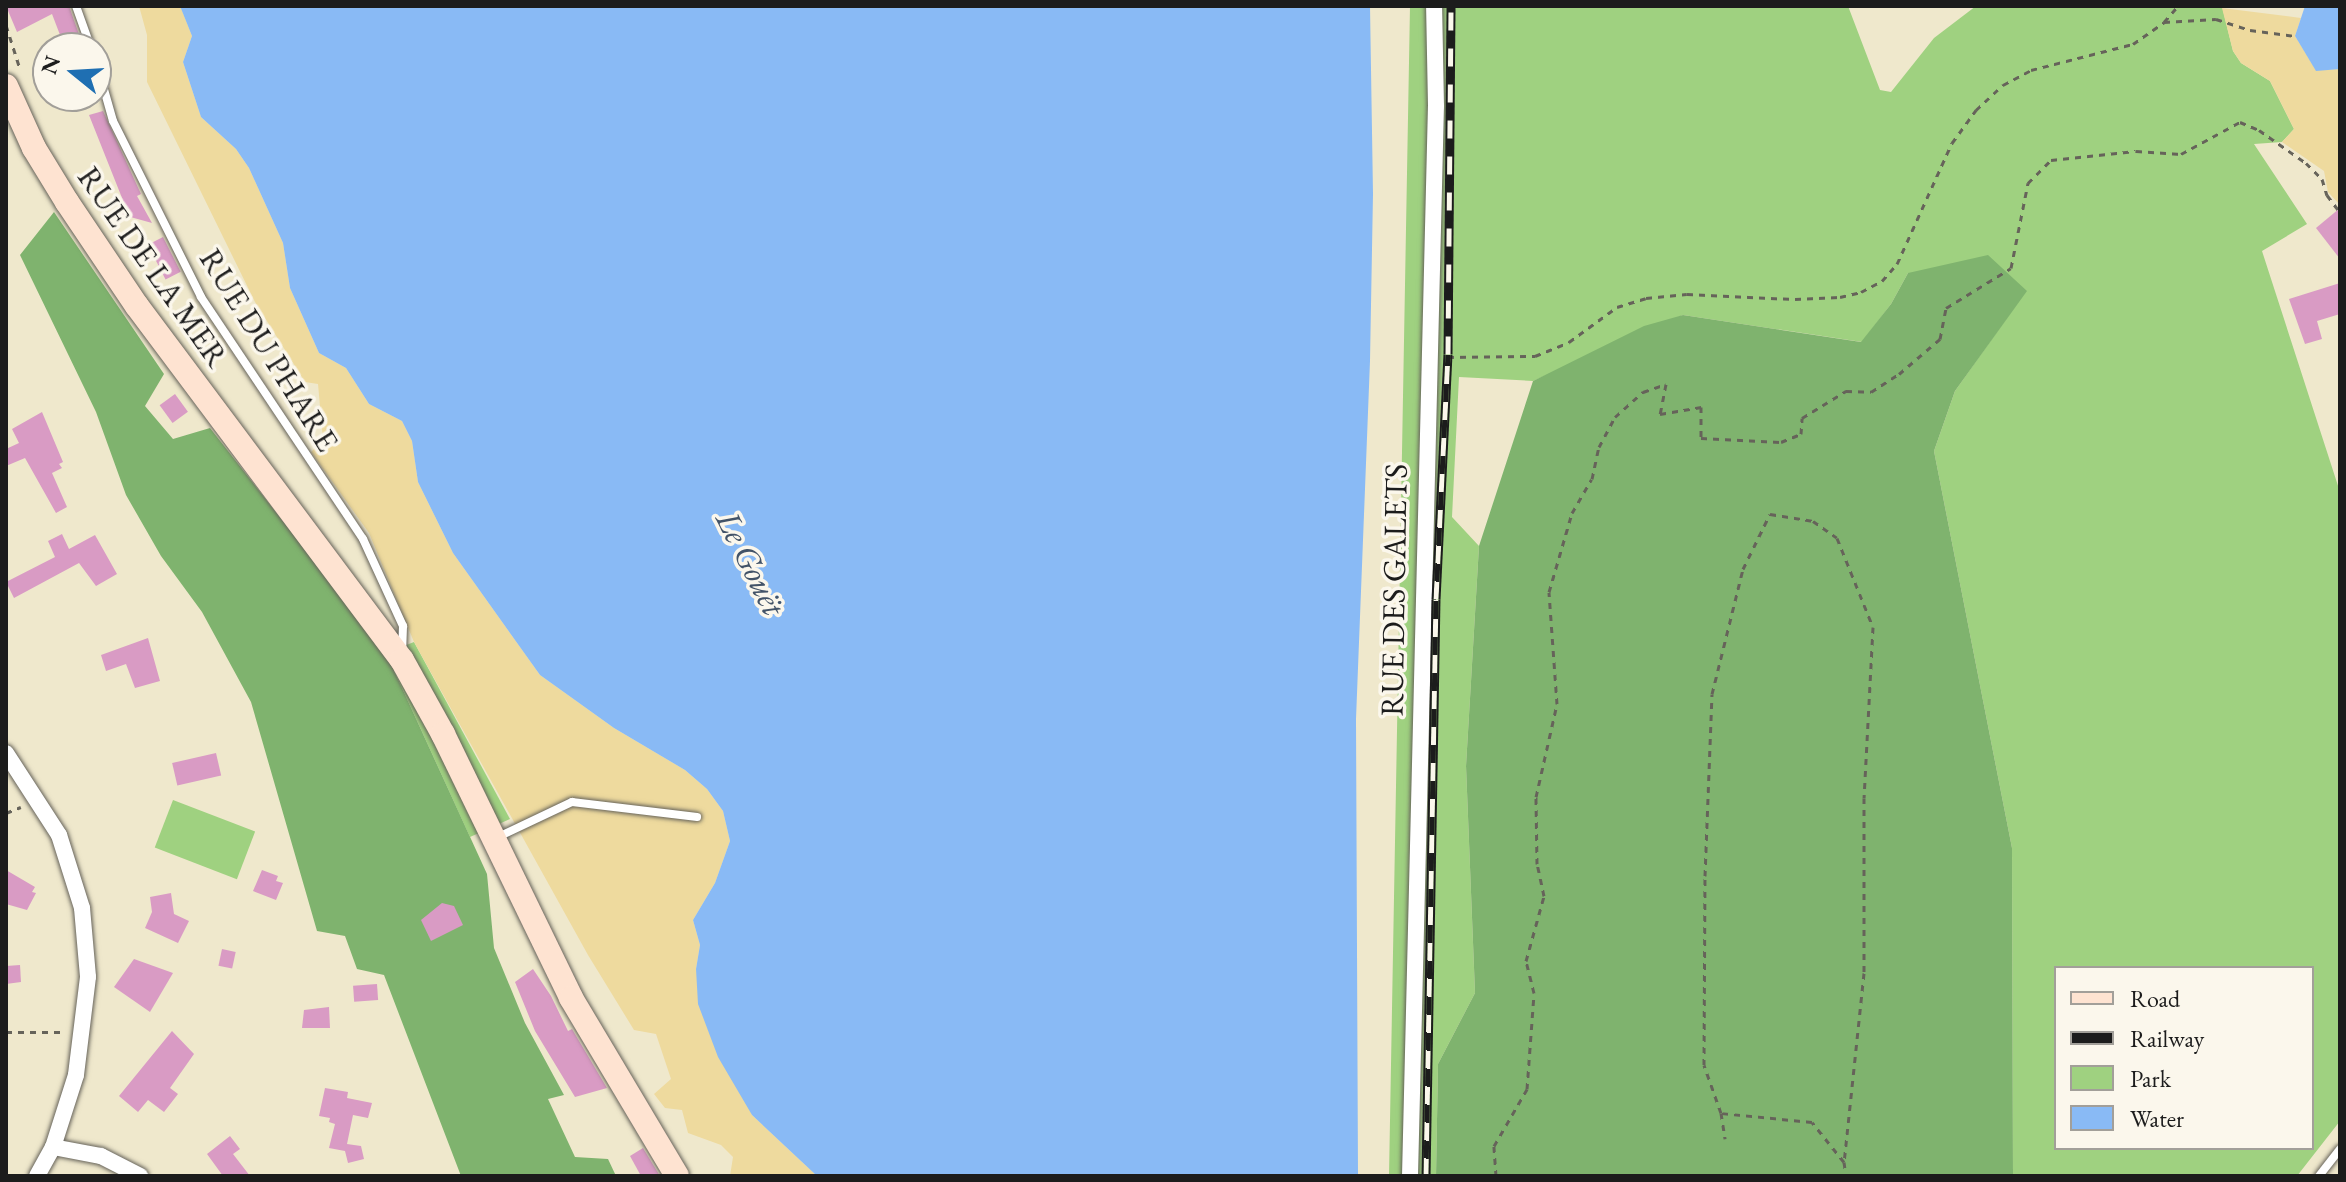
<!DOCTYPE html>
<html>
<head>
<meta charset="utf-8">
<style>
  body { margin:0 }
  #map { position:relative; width:2346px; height:1182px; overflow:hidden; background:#efe8cc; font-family:"EB Garamond",serif }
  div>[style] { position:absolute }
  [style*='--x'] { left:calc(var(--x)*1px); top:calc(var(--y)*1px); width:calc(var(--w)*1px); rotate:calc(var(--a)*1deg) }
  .green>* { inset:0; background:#9fd180; transform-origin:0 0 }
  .forest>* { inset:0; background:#7fb36e }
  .sand>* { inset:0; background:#eeda9e }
  .water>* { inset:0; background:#89baf5 }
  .building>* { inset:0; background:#d99bc4; transform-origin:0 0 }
  .path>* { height:3px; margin-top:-1.5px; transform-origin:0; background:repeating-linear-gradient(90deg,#66635a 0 6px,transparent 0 12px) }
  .roads { filter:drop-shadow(0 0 2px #66635a) drop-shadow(0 0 2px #66635a) }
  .lane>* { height:8px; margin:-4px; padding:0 4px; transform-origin:4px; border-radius:4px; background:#fff }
  .street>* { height:16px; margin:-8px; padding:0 8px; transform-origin:8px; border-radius:8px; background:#fff }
  .secondary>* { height:24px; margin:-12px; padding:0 12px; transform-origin:12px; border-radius:12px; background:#fee3d1 }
  .rail>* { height:9px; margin-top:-4.5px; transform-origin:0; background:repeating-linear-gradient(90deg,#fbf7ec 0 18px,#1c1c1c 0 36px); box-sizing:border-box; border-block:2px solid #1c1c1c }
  span { translate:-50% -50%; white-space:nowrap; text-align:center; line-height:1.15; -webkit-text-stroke:7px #fbf7ec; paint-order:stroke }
  .street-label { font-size:32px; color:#1c1c1c }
  .water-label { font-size:34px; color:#425368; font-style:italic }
  .frame { position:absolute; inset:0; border:8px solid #1c1c1c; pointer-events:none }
  .legend { position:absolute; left:2054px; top:966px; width:260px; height:184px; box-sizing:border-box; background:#fbf7ec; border:2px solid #a29f99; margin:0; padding:10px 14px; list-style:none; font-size:24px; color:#1c1c1c }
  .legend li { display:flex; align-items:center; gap:16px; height:40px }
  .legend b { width:40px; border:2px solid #a29f99 }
  .north { position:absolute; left:32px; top:32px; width:80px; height:80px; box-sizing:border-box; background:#fbf7ec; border:2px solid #a29f99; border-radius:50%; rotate:288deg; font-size:22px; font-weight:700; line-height:32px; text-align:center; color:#1c1c1c }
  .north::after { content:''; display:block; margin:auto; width:28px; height:36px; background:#1f6fb2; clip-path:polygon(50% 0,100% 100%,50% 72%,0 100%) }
</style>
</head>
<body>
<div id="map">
  <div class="green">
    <i style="clip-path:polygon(evenodd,1410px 6px,1848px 6px,1880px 90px,1891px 92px,1934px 38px,1976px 6px,2222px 6px,2233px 51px,2241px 63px,2270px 81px,2294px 129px,2282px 142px,2254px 144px,2307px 224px,2262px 251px,2340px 492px,2340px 1121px,2297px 1176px,2013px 1176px,2012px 848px,1934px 451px,1955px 391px,2026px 291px,1908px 273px,1891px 304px,1862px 342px,1683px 315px,1533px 381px,1459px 377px,1452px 517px,1479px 546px,1466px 766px,1475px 993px,1438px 1064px,1436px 1176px,1389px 1176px,1410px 6px,2056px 968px,2312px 968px,2312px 1148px,2056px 1148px,2056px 968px)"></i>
    <i style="clip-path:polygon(414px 642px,510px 819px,470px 837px,386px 653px)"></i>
    <i style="left:173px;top:800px;width:88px;height:51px;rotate:21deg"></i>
  </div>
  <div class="forest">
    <i style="clip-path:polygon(54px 212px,164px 374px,145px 406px,173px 439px,210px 428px,386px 653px,487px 874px,494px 948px,525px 1023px,564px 1095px,548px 1099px,575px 1157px,608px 1159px,616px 1176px,461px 1176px,384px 975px,357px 969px,345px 936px,317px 931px,251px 702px,202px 612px,161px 556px,126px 495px,96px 412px,20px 255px)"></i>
    <i style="clip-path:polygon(1988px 255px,2027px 291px,1955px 391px,1934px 451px,2012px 848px,2013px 1176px,1436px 1176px,1438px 1064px,1475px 993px,1466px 766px,1479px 546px,1533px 381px,1644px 326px,1683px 315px,1861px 342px,1891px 304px,1908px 273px)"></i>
  </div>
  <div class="sand">
    <i style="clip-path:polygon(139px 6px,181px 8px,192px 36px,183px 62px,201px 117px,236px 149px,249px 168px,283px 243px,290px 288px,319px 353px,346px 368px,369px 404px,402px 421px,412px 441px,418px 482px,453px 553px,540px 675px,614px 728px,685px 770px,707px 789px,723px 811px,730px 841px,715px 883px,693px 920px,700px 945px,696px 969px,752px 1115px,817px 1176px,730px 1176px,733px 1157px,721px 1145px,688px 1133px,682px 1110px,665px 1108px,654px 1094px,671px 1079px,656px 1034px,634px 1030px,588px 955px,414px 642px,369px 533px,311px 452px,323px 440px,318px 384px,305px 382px,255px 302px,147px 82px,147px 35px)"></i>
    <i style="clip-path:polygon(2222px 8px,2301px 18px,2295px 36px,2316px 70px,2340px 69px,2340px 205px,2328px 192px,2324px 171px,2282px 142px,2294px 129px,2270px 81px,2241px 63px,2233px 51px)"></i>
  </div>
  <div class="water">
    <i style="clip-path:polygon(180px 6px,1370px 6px,1373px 194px,1370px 361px,1356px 719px,1358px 1176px,817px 1176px,752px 1115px,718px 1057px,698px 1004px,696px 969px,700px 945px,693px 920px,715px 883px,730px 841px,723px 811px,707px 789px,685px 770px,614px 728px,540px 675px,453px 553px,418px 482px,412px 441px,402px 421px,369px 404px,346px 368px,319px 353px,290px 288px,283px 243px,249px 168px,236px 149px,201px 117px,183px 62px,192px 36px)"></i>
    <i style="clip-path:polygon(2305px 6px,2340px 6px,2340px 69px,2316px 71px,2295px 36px)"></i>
  </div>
  <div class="building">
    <i style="clip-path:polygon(6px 6px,69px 6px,82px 43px,65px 48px,52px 14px,17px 32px)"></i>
    <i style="clip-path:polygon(103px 111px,141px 194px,137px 196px,152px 223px,116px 213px,126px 208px,89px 115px)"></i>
    <i style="clip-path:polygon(2340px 208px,2340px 259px,2316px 228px)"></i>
    <i style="left:163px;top:237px;width:39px;height:17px;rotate:63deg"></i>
    <i style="clip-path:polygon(2340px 283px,2340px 314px,2317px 321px,2322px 339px,2305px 344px,2289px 299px)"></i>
    <i style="left:175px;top:394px;width:22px;height:19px;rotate:54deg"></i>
    <i style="clip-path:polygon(42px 412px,63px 462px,59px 464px,62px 468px,52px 473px,67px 507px,56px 513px,25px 458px,6px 466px,6px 449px,19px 443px,12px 429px)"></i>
    <i style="clip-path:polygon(62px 534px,69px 549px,95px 535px,117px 574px,96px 586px,79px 563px,14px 598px,6px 582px,55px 557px,48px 541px)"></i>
    <i style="clip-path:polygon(148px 638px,160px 681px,135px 688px,126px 664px,106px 671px,101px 655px)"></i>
    <i style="left:216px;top:753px;width:23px;height:45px;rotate:77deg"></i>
    <i style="clip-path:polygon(6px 870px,35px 887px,32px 892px,36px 893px,27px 910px,6px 904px)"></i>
    <i style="clip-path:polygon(262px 870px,278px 876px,276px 881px,283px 883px,276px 900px,253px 891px)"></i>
    <i style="clip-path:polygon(171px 893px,174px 914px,189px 921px,178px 943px,145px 928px,152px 912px,150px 897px)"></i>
    <i style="clip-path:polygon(442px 903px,454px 906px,463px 925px,431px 941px,421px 920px)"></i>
    <i style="left:222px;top:949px;width:14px;height:17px;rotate:12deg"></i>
    <i style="clip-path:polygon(134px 959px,173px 973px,150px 1012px,114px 987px)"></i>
    <i style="clip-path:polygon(20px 965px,21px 982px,6px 984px,6px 966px)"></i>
    <i style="clip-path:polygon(533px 969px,551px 996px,568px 1031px,572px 1029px,607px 1088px,575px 1097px,535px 1031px,515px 982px)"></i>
    <i style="left:377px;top:984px;width:16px;height:24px;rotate:86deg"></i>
    <i style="clip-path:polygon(329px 1007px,330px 1028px,302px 1028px,304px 1010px)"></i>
    <i style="clip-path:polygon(172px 1031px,194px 1054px,170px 1088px,178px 1094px,164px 1112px,148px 1100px,138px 1112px,119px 1096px)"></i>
    <i style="clip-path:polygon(325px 1088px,348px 1092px,347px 1098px,372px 1103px,368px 1118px,353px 1115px,347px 1144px,361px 1146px,364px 1159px,348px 1163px,345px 1151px,329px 1148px,335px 1124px,329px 1122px,330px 1118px,319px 1116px)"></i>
    <i style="clip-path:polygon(230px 1136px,240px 1149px,233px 1154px,250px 1176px,223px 1176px,207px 1154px)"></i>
    <i style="clip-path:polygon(643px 1148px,660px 1176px,641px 1176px,630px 1156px)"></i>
  </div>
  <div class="path">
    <i style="--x:2164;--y:22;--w:52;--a:-3.3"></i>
    <i style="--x:2216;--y:19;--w:36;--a:18"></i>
    <i style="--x:2250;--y:30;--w:45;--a:7.6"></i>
    <i style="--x:6;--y:25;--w:46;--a:72.3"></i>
    <i style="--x:1448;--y:357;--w:87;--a:-0.7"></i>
    <i style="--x:1535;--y:356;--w:37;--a:-22"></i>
    <i style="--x:1569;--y:342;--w:59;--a:-36.1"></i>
    <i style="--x:1617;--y:307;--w:30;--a:-17"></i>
    <i style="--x:1646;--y:298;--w:41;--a:-5.6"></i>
    <i style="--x:1687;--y:294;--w:108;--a:2.7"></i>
    <i style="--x:1795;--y:299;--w:45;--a:-2.5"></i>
    <i style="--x:1840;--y:297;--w:22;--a:-13"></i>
    <i style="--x:1861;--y:292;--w:24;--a:-28"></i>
    <i style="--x:1882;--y:281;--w:23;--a:-49"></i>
    <i style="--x:1897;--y:264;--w:133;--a:-65.6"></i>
    <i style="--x:1952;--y:143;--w:41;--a:-54"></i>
    <i style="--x:1976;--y:110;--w:37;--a:-43"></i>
    <i style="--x:2003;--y:85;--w:32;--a:-28"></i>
    <i style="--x:2031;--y:70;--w:105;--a:-14.3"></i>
    <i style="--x:2133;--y:44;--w:38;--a:-35"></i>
    <i style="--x:2164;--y:22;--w:21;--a:-49"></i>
    <i style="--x:1666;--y:384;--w:31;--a:101"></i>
    <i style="--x:1660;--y:414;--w:42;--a:-9.7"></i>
    <i style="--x:1701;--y:407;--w:31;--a:90"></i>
    <i style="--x:1701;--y:438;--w:80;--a:2.9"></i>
    <i style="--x:1781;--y:442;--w:22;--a:-22"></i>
    <i style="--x:1801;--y:434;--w:16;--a:-86"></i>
    <i style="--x:1802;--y:418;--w:52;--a:-31.5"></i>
    <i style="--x:1846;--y:391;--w:25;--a:2"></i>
    <i style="--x:1871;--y:392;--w:33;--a:-33"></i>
    <i style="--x:1899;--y:374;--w:54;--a:-40.5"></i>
    <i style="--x:1940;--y:339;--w:32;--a:-79"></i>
    <i style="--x:1946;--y:308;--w:76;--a:-31.6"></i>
    <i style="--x:2011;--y:268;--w:87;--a:-78.7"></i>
    <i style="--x:2028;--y:183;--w:33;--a:-45"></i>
    <i style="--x:2051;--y:160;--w:85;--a:-6"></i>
    <i style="--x:2136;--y:151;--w:45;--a:3.8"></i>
    <i style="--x:2181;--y:154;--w:67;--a:-28.5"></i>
    <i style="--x:2240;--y:122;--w:21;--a:23"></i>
    <i style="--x:2259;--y:130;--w:57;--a:35.1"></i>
    <i style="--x:2306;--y:163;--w:23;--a:45"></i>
    <i style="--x:2322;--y:179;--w:17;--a:73"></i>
    <i style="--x:2327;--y:195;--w:21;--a:53"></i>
    <i style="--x:6;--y:813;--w:16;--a:-22"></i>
    <i style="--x:6;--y:1032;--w:56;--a:0"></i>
    <i style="--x:1721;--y:1113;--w:26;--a:81"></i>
    <i style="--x:1844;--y:1162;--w:51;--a:-128.7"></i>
    <i style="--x:1812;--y:1122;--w:91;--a:-174.4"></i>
    <i style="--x:1721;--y:1113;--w:51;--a:-109.5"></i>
    <i style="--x:1704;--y:1065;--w:189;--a:-89.7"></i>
    <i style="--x:1705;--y:876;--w:182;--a:-87.8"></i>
    <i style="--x:1712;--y:694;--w:129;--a:-76.1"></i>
    <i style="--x:1743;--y:569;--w:61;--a:-63.9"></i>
    <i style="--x:1770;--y:514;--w:44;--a:9.2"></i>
    <i style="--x:1813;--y:521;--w:29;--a:35"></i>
    <i style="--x:1837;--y:538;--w:96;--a:68"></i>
    <i style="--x:1873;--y:627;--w:171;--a:93"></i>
    <i style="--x:1864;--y:798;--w:175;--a:90"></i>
    <i style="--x:1864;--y:973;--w:190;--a:96"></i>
    <i style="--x:1844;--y:1162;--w:14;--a:82"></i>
    <i style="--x:1496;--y:1176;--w:30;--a:-94"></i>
    <i style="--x:1494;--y:1146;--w:66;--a:-59.9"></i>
    <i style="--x:1527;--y:1089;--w:96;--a:-85.8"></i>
    <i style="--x:1534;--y:993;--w:33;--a:-104"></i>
    <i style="--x:1526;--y:961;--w:67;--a:-74.5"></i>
    <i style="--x:1544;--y:896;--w:33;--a:-102"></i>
    <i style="--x:1537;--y:864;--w:67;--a:-90.9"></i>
    <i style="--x:1536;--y:797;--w:95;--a:-77.3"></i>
    <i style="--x:1557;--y:704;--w:112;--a:-94.1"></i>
    <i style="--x:1549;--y:592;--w:82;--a:-73.8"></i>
    <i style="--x:1572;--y:513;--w:39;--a:-60"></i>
    <i style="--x:1592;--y:479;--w:33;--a:-78"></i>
    <i style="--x:1599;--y:447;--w:34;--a:-62"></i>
    <i style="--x:1615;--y:417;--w:38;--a:-42"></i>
    <i style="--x:1643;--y:392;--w:24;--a:-19"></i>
  </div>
  <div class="roads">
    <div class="lane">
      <i style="--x:76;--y:6;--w:45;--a:70.3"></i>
      <i style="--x:96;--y:61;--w:62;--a:74.2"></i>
      <i style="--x:113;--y:121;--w:197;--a:63.4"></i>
      <i style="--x:201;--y:297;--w:291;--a:56.2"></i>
      <i style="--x:363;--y:539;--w:96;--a:65.3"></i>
      <i style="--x:403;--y:626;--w:25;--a:92"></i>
      <i style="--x:498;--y:837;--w:82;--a:-25.3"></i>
      <i style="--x:572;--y:802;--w:126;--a:6.8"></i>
      <i style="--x:2319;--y:1176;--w:34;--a:-52"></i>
    </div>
    <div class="street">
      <i style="--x:6;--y:753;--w:98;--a:57.1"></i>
      <i style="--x:59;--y:835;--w:77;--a:72.5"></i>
      <i style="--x:82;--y:908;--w:69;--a:85"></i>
      <i style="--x:88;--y:977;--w:99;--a:97"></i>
      <i style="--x:76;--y:1075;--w:76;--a:107.7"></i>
      <i style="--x:53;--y:1147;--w:33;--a:119"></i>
      <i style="--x:53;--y:1147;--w:49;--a:10.6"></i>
      <i style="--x:101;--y:1156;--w:44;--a:27.1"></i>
      <i style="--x:1410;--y:1176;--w:1070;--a:-88.61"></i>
      <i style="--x:1436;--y:106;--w:100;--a:-91.1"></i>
    </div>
    <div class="secondary">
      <i style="--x:6;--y:86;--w:68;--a:65.7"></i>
      <i style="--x:34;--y:148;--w:63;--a:58.6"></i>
      <i style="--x:67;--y:202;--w:125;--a:56.1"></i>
      <i style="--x:137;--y:306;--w:442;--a:53.2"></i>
      <i style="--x:402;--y:660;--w:85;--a:61"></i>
      <i style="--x:443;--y:734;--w:293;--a:64.1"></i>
      <i style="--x:571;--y:998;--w:207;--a:59.2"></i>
    </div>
  </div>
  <div class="rail">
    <i style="--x:1426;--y:1176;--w:577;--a:-89.01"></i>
    <i style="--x:1436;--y:599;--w:245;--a:-87.2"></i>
    <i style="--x:1448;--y:354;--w:348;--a:-89.5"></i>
  </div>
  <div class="street-label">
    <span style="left:153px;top:267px;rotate:55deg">RUE DE LA MER</span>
    <span style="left:269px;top:350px;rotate:58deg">RUE DU PHARE</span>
    <span style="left:1394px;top:590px;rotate:-89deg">RUE DES GALETS</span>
  </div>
  <div class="water-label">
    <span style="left:751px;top:563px;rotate:63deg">Le Gouët</span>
  </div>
  <div class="frame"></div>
  <ul class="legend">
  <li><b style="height:10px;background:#fee3d1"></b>Road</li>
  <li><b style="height:10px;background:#1c1c1c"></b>Railway</li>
  <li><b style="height:22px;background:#9fd180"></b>Park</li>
  <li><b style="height:22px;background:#89baf5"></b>Water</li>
  </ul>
  <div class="north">N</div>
</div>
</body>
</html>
